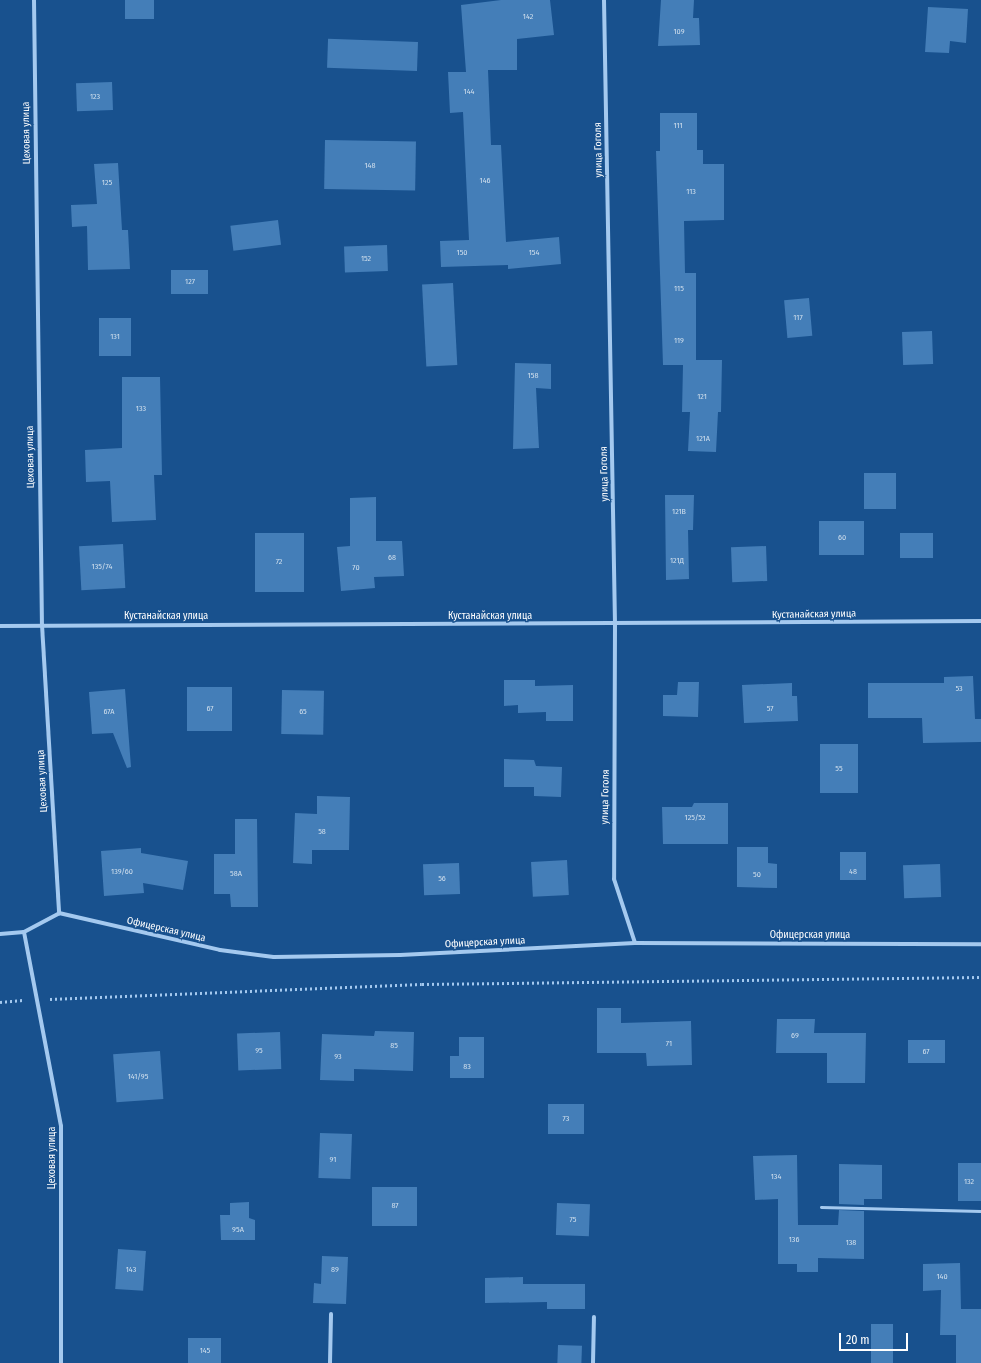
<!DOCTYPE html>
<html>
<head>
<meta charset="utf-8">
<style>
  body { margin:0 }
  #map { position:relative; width:981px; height:1363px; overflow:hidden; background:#18518e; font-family:"Fira Sans Condensed",sans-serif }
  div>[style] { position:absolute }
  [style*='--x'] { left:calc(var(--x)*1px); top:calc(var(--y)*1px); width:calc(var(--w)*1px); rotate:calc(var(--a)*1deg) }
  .building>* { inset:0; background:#447eb8; transform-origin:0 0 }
  .path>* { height:2.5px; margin-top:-1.25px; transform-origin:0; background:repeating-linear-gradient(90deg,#a4c9ef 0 2px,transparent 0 5px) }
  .service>* { height:3px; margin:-1.5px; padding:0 1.5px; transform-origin:1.5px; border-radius:1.5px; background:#a4c9ef }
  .minor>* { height:4px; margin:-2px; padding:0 2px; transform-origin:2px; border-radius:2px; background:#a4c9ef }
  span { translate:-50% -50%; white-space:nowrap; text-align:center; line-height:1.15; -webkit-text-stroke:3px #18518e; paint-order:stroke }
  .number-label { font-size:8px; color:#d0dfed }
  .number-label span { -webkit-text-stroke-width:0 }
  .street-label { font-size:10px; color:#fff }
  .scale { position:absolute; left:839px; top:1333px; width:69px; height:18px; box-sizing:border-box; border:2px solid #fff; border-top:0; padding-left:5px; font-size:12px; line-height:14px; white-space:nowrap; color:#fff; -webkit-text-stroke:3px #18518e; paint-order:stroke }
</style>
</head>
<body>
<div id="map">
  <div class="building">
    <i style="left:125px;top:0;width:29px;height:19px"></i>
    <i style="clip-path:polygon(501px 0,550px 0,554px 35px,517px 39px,517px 70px,488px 70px,491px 145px,501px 145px,506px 242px,559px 237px,561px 264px,508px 269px,508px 265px,441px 267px,440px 241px,469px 240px,463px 112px,450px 113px,448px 72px,466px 72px,461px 5px)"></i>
    <i style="clip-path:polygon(661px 0,694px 0,693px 18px,699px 18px,700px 45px,658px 46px)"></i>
    <i style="clip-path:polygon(928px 7px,968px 9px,966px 43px,950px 41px,949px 53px,925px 52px)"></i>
    <i style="left:418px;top:42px;width:29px;height:90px;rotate:92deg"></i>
    <i style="left:112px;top:82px;width:28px;height:36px;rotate:88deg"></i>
    <i style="clip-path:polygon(660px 113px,697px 113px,697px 150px,703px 150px,703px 164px,724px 164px,724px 220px,684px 221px,685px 273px,696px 273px,696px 360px,722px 360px,721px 412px,718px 412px,716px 452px,688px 451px,690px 412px,682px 412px,683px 365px,663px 365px,656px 151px,660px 151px)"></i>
    <i style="left:325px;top:140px;width:91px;height:49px;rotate:1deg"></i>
    <i style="clip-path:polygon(118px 163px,122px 230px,128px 230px,130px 269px,88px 270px,87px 226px,72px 227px,71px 205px,97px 204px,94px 164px)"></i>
    <i style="left:278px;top:220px;width:25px;height:48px;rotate:83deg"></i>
    <i style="left:387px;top:245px;width:26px;height:43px;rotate:88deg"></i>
    <i style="left:171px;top:270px;width:37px;height:24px"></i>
    <i style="left:453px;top:283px;width:82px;height:31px;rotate:87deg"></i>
    <i style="left:809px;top:298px;width:38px;height:25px;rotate:85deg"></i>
    <i style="left:99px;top:318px;width:32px;height:38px"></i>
    <i style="left:932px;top:331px;width:33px;height:30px;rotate:88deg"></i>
    <i style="clip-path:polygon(515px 363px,551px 364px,551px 389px,536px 388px,539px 448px,513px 449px)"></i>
    <i style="clip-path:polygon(122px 377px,160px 377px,162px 475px,154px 475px,156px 520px,112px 522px,110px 481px,86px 482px,85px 450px,122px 448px)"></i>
    <i style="left:864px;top:473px;width:32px;height:36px"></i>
    <i style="clip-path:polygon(665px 495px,694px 495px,693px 530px,688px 530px,689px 579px,666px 580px)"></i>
    <i style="clip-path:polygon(376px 497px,376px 541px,402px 541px,404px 576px,374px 577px,375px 588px,341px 591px,337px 547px,350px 546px,350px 498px)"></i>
    <i style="left:819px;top:521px;width:45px;height:34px"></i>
    <i style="left:255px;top:533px;width:49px;height:59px"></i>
    <i style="left:933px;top:533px;width:25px;height:33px;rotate:90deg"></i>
    <i style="left:123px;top:544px;width:44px;height:44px;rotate:87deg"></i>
    <i style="left:766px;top:546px;width:35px;height:35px;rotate:88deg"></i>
    <i style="clip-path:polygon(973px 676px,975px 719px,981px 719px,981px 742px,923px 743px,922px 718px,868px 718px,868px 683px,944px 683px,944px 677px)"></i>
    <i style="clip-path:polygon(504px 680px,535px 680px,535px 686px,573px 685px,573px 721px,546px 721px,546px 712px,518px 713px,518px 705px,504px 706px)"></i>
    <i style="clip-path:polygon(678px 682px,699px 682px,698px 717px,663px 716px,663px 695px,677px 695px)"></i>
    <i style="clip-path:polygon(792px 683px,792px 696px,797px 696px,798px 721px,744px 723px,742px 685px)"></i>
    <i style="left:187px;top:687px;width:45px;height:44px"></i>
    <i style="clip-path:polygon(125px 689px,131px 767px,127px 768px,113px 733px,92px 734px,89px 692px)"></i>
    <i style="left:282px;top:690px;width:42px;height:44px;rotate:1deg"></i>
    <i style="left:820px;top:744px;width:38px;height:49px"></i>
    <i style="clip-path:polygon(504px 759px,534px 760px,536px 766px,562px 767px,561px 797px,534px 796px,534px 787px,504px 787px)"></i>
    <i style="clip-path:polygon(317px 796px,350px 797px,349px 850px,312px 850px,312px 864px,293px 863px,295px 813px,317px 814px)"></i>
    <i style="clip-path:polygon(694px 803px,728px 803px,728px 844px,663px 844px,662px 807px,692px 807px)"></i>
    <i style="clip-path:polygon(235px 819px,257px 819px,258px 907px,231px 907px,230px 894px,214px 894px,214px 854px,235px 854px)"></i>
    <i style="clip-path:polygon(737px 847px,768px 847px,768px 863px,777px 864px,777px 888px,737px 887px)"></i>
    <i style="clip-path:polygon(141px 848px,141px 853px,188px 861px,183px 890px,143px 883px,144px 893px,104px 896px,101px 851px)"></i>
    <i style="left:866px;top:852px;width:28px;height:26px;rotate:90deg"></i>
    <i style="left:567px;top:860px;width:35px;height:36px;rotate:87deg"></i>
    <i style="left:459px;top:863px;width:31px;height:36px;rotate:88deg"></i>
    <i style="left:940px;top:864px;width:33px;height:37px;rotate:88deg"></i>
    <i style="clip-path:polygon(597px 1008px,621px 1008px,621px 1023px,691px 1021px,692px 1065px,647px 1066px,646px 1053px,597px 1053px)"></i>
    <i style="clip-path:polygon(777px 1019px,815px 1019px,814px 1033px,866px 1033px,865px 1083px,827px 1083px,827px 1053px,776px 1053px)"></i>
    <i style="clip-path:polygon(375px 1031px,414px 1032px,413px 1071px,354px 1069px,354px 1081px,320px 1080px,322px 1034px,374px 1036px)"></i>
    <i style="left:280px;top:1032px;width:37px;height:43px;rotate:88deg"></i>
    <i style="clip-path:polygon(459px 1037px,484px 1037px,484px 1078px,450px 1078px,450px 1056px,459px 1056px)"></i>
    <i style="left:908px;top:1040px;width:37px;height:23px"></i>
    <i style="left:160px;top:1051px;width:48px;height:47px;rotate:86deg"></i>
    <i style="left:548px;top:1104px;width:36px;height:30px"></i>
    <i style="left:320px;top:1133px;width:32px;height:45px;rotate:2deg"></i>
    <i style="clip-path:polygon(797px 1155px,798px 1225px,838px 1225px,839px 1210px,864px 1211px,864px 1259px,818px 1258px,818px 1272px,797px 1272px,797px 1264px,778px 1264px,778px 1199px,755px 1200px,753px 1156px)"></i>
    <i style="left:958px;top:1163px;width:23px;height:38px"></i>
    <i style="clip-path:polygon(839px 1164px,882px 1165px,882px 1199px,864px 1199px,864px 1205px,839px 1204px)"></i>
    <i style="left:372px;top:1187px;width:45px;height:39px"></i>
    <i style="clip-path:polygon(249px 1202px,249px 1218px,255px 1220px,255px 1240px,221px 1240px,220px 1215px,230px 1215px,230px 1203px)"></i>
    <i style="left:557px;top:1203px;width:33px;height:32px;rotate:2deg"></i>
    <i style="left:118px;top:1249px;width:28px;height:40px;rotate:4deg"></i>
    <i style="clip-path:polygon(322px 1256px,348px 1257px,346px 1304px,313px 1303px,314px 1283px,321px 1284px)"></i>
    <i style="clip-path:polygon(960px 1263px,961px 1309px,981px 1309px,981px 1363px,956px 1363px,956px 1335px,940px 1335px,941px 1290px,923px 1291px,923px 1264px)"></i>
    <i style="clip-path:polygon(523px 1277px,523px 1284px,585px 1284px,585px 1309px,547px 1309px,547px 1302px,485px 1303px,485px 1278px)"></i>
    <i style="left:871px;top:1324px;width:22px;height:39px"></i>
    <i style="left:188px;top:1338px;width:33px;height:25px"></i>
    <i style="left:558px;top:1345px;width:24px;height:18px;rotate:2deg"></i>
  </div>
  <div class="path">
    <i style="--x:50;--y:999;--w:372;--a:-2.3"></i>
    <i style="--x:422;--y:984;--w:559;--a:-0.72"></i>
    <i style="--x:0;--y:1002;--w:23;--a:-5"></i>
  </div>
  <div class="service">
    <i style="--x:821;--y:1207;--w:160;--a:1.4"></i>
  </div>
  <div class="minor">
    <i style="--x:34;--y:0;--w:625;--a:89.27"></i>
    <i style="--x:42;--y:625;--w:289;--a:86.6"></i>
    <i style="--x:604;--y:0;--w:625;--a:88.99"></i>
    <i style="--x:615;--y:625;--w:254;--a:90.2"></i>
    <i style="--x:614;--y:879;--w:67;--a:71.8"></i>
    <i style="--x:0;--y:626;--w:981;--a:-0.29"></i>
    <i style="--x:24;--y:932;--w:197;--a:79.2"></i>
    <i style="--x:61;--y:1126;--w:237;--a:90"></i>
    <i style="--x:0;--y:934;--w:24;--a:-5"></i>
    <i style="--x:24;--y:932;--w:40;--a:-28"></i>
    <i style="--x:59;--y:913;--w:165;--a:12.9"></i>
    <i style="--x:220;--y:950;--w:54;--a:7.4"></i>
    <i style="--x:274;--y:957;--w:126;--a:-0.9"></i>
    <i style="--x:400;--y:955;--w:235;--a:-2.9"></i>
    <i style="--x:635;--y:943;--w:346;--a:0.2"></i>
    <i style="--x:330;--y:1363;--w:49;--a:-88.8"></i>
    <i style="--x:593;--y:1363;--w:46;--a:-88.8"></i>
  </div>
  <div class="number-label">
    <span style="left:528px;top:17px">142</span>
    <span style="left:679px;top:32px">109</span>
    <span style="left:469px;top:92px">144</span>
    <span style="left:95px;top:97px">123</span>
    <span style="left:678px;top:126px">111</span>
    <span style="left:370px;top:166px">148</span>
    <span style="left:485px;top:181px">146</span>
    <span style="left:107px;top:183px">125</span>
    <span style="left:691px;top:192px">113</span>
    <span style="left:462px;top:253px">150</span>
    <span style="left:534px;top:253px">154</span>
    <span style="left:366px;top:259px">152</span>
    <span style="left:190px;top:282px">127</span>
    <span style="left:679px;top:289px">115</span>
    <span style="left:798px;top:318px">117</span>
    <span style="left:115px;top:337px">131</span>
    <span style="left:679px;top:341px">119</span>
    <span style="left:533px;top:376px">158</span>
    <span style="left:702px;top:397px">121</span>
    <span style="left:141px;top:409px">133</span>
    <span style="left:703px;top:439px">121А</span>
    <span style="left:679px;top:512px">121В</span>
    <span style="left:842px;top:538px">60</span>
    <span style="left:392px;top:558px">68</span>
    <span style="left:677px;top:561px">121Д</span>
    <span style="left:279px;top:562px">72</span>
    <span style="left:102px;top:567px">135/74</span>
    <span style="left:356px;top:568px">70</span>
    <span style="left:959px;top:689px">53</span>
    <span style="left:210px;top:709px">67</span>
    <span style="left:770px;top:709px">57</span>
    <span style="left:109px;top:712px">67А</span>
    <span style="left:303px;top:712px">65</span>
    <span style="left:839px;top:769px">55</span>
    <span style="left:695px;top:818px">125/52</span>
    <span style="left:322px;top:832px">58</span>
    <span style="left:122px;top:872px">139/60</span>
    <span style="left:853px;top:872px">48</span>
    <span style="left:236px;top:874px">58А</span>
    <span style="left:757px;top:875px">50</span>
    <span style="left:442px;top:879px">56</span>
    <span style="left:795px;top:1036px">69</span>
    <span style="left:669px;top:1044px">71</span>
    <span style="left:394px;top:1046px">85</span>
    <span style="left:259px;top:1051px">95</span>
    <span style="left:926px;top:1052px">67</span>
    <span style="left:338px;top:1057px">93</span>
    <span style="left:467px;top:1067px">83</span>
    <span style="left:138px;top:1077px">141/95</span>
    <span style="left:566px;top:1119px">73</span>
    <span style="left:333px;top:1160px">91</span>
    <span style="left:776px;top:1177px">134</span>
    <span style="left:969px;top:1182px">132</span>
    <span style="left:395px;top:1206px">87</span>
    <span style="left:573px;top:1220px">75</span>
    <span style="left:238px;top:1230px">95А</span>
    <span style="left:794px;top:1240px">136</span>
    <span style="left:851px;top:1243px">138</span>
    <span style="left:131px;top:1270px">143</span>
    <span style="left:335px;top:1270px">89</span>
    <span style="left:942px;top:1277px">140</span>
    <span style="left:205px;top:1351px">145</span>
  </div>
  <div class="street-label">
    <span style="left:27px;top:133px;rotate:-91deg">Цеховая улица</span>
    <span style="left:599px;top:150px;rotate:-91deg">улица Гоголя</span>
    <span style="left:31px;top:457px;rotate:-91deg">Цеховая улица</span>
    <span style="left:605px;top:474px;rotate:-91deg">улица Гоголя</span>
    <span style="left:814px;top:615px;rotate:-1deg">Кустанайская улица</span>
    <span style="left:166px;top:617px">Кустанайская улица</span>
    <span style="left:490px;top:617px">Кустанайская улица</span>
    <span style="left:43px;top:781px;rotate:-93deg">Цеховая улица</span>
    <span style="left:606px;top:797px;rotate:-89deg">улица Гоголя</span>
    <span style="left:166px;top:930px;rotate:13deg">Офицерская улица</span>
    <span style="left:810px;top:936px">Офицерская улица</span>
    <span style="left:485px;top:943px;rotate:-3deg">Офицерская улица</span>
    <span style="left:53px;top:1158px;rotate:-90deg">Цеховая улица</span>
  </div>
  <div class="scale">20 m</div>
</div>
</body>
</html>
